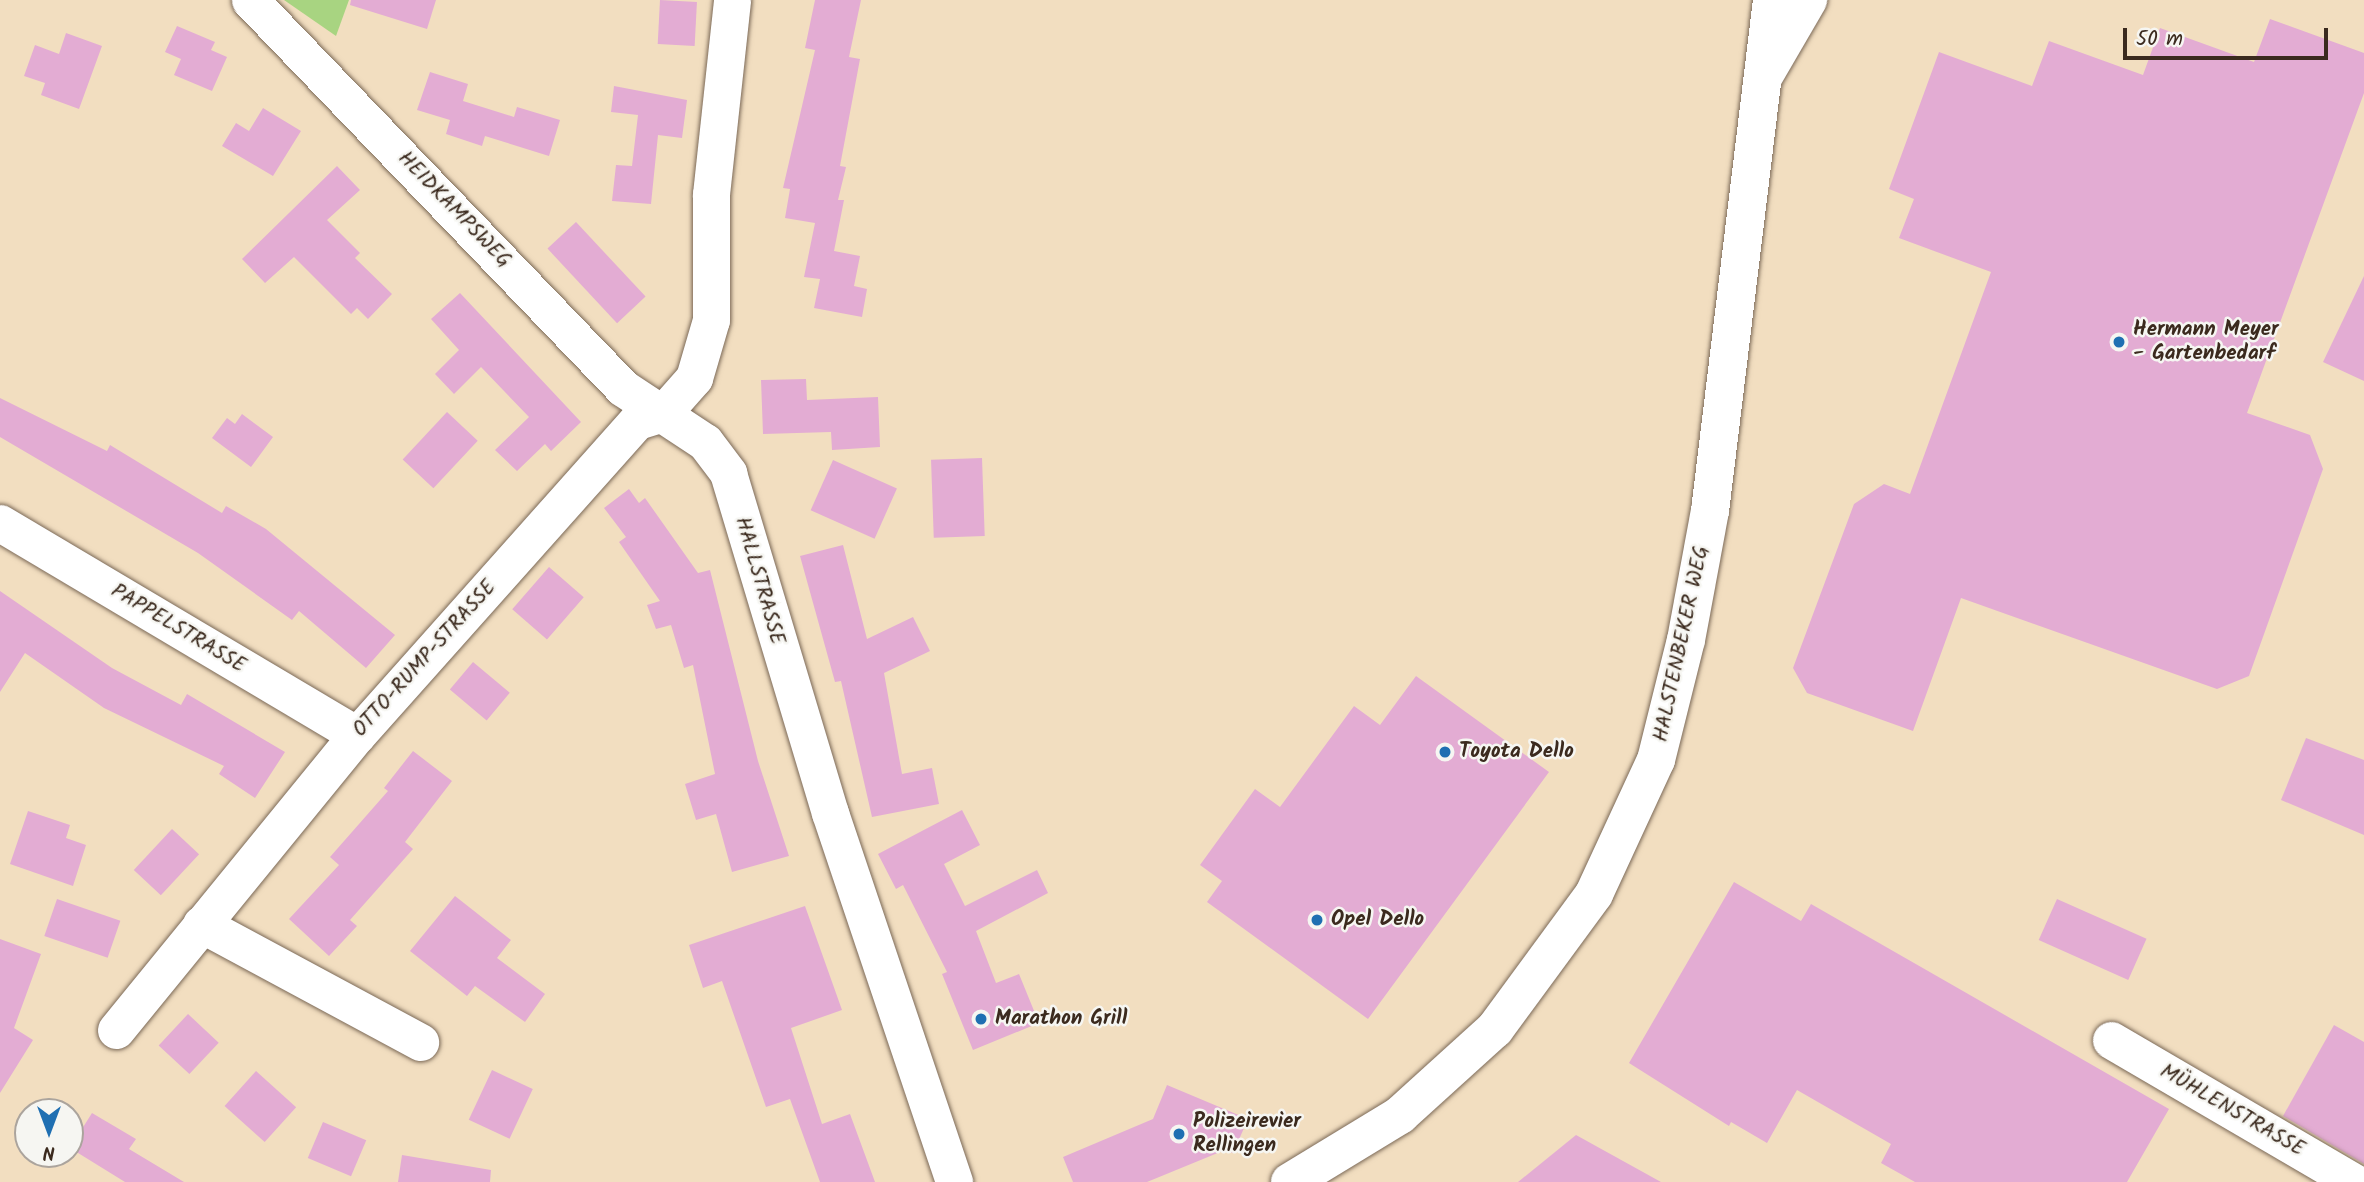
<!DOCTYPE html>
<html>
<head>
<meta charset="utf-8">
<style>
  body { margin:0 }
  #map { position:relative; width:2364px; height:1182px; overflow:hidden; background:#f2dec0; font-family:Kalam,sans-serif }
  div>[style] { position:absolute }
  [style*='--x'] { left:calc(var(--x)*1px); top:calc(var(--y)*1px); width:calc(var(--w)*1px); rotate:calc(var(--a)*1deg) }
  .green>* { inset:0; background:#a8d481 }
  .building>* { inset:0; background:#e3acd3; transform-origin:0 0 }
  .roads { filter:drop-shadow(0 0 2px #7b6957) drop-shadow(0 0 2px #7b6957) }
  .minor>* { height:37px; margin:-18.5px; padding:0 18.5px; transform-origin:18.5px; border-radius:18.5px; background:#fff }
  .major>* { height:38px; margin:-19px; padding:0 19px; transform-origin:19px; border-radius:19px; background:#fff }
  .highway>* { height:38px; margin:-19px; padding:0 19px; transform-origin:19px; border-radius:19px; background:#fff }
  .dots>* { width:19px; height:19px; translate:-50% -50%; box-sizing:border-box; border:4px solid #f6f6f2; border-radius:50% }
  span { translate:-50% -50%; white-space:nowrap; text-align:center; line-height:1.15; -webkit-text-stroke:5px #f6f6f2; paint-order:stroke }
  .street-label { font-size:21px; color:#3b2a1e }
  .poi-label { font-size:21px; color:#3b2a1e; font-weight:700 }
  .left { translate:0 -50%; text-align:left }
  .north { position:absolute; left:14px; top:1098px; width:70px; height:70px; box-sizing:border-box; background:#f6f6f2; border:2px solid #aba49d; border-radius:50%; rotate:180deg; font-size:19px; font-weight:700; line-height:28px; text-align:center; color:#3b2a1e }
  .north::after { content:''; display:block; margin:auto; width:24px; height:32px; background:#1f6fb2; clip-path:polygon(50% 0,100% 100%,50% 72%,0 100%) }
  .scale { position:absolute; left:2123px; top:28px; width:205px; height:32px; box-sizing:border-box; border:4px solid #3b2a1e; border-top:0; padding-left:9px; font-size:21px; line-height:24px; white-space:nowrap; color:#3b2a1e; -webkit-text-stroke:5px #f6f6f2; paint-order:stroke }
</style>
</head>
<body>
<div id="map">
  <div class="green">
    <i style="clip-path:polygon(284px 0,349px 0,336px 36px)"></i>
  </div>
  <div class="building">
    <i style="clip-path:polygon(351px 0,436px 0,427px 29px,350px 5px)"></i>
    <i style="left:660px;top:0;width:37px;height:44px;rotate:3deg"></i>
    <i style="clip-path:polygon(815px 0,861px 0,849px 57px,860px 59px,840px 166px,846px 167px,838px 200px,844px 200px,834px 251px,860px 256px,854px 286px,867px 289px,862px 317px,814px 308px,820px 279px,804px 277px,815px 223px,785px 218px,790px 189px,783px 188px,815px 50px,805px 48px)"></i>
    <i style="clip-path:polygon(2270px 19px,2364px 53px,2364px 93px,2247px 413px,2310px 435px,2323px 469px,2249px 676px,2217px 689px,1961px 598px,1913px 731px,1807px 693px,1793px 668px,1854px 504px,1884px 484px,1910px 494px,1991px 272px,1899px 238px,1914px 199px,1889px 189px,1939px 52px,2032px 86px,2049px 41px,2143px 75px,2160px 28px,2254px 62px)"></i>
    <i style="clip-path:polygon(177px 26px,215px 42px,211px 50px,227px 57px,212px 91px,174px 75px,181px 59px,165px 52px)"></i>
    <i style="clip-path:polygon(66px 33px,102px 46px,79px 109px,41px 95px,45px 83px,24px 76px,35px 45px,59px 54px)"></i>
    <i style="clip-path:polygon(430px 72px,468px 84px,463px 101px,514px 117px,517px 107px,560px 120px,549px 156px,485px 136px,482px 146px,446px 134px,450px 120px,417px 110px)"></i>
    <i style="clip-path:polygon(614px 86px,687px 100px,682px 138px,658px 135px,651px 204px,612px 201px,616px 165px,632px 166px,638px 115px,611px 112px)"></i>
    <i style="clip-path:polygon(263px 108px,301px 131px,273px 176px,222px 146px,236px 123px,249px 131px)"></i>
    <i style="clip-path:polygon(337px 166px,360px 190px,327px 220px,360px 253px,355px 258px,392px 294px,368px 319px,357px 308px,351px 314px,294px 257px,265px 283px,242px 259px)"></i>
    <i style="left:576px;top:222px;width:102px;height:39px;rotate:47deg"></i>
    <i style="clip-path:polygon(2364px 276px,2364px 381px,2323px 362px)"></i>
    <i style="clip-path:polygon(460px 293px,581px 422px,551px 451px,545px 444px,517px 471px,495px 450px,529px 417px,481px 367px,454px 394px,435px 374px,459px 350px,431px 319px)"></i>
    <i style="clip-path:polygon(806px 379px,807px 400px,878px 397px,880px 447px,832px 450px,831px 432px,763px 434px,761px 380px)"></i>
    <i style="clip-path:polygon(0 398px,107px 451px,110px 445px,222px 513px,226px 506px,266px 529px,395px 635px,366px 668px,299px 611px,292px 620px,198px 553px,0 437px)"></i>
    <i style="left:447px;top:412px;width:42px;height:65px;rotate:43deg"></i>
    <i style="clip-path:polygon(242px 414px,273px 437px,251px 467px,212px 438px,227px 418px,235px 424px)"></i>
    <i style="left:982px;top:458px;width:78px;height:51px;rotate:88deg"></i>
    <i style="left:833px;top:460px;width:70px;height:55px;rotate:24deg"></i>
    <i style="clip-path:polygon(629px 489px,639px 503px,645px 498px,698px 573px,710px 570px,758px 761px,789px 856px,732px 872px,716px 814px,696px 820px,685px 784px,715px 774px,693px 665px,684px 668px,671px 625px,656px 629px,647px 605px,660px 601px,619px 542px,626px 537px,604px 508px)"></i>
    <i style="clip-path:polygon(843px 545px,867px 639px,913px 617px,930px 651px,884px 673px,902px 774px,932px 768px,939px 804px,872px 817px,841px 681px,835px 682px,800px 556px)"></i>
    <i style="left:549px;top:567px;width:46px;height:56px;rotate:41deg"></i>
    <i style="clip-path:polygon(0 591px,112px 668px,181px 705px,187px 694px,285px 752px,255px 798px,219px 774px,224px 766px,104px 708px,25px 653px,0 692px)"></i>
    <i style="left:473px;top:662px;width:48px;height:36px;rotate:40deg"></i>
    <i style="clip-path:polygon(1416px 676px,1549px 772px,1368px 1019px,1207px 902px,1222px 881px,1200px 865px,1255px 789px,1280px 807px,1354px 706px,1380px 725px)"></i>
    <i style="clip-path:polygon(2306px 738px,2364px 760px,2364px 835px,2281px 800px)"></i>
    <i style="clip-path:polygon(413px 751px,452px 781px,405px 842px,413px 849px,350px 920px,357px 926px,329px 956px,289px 919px,339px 865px,330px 857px,388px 791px,384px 788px)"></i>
    <i style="clip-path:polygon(962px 810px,980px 845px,944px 864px,965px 906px,1037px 870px,1048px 893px,976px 931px,996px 983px,1019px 974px,1039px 1023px,973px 1050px,942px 974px,947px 972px,903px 885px,896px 889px,878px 854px)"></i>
    <i style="clip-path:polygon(28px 811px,70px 825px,66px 838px,86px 845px,73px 886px,10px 864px)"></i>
    <i style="left:172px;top:829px;width:37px;height:56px;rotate:43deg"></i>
    <i style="clip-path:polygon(1734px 882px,1801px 921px,1811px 904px,2169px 1109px,2127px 1182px,1915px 1182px,1881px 1163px,1891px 1144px,1797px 1090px,1767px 1143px,1731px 1122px,1729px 1126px,1629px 1063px)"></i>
    <i style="clip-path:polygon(455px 896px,511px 940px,497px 958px,545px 994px,525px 1022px,475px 986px,467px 996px,410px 951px)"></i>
    <i style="left:57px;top:899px;width:67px;height:39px;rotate:19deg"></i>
    <i style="left:2057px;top:899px;width:98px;height:45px;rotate:24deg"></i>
    <i style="clip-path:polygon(805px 906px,842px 1010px,791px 1028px,822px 1124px,850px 1114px,875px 1182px,820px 1182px,790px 1099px,766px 1107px,722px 981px,703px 988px,689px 945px)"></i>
    <i style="clip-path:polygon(0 939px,41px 954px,14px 1028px,33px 1040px,0 1093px)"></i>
    <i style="left:188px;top:1014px;width:42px;height:43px;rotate:43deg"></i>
    <i style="clip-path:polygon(2334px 1025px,2364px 1042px,2364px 1164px,2283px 1116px)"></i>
    <i style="left:492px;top:1070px;width:45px;height:55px;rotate:25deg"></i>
    <i style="left:256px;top:1071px;width:54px;height:47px;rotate:42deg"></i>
    <i style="clip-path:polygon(1167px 1085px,1248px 1119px,1233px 1153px,1225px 1150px,1147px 1182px,1073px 1182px,1063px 1157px,1153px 1119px)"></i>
    <i style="clip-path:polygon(92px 1113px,136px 1139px,129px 1149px,184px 1182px,125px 1182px,70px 1148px)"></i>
    <i style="left:323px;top:1122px;width:47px;height:39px;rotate:23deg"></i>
    <i style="clip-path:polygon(1576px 1135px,1661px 1182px,1518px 1182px)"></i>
    <i style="clip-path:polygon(402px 1155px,491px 1170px,490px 1182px,398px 1182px)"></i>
  </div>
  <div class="roads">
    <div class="minor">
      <i style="--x:250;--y:0;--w:538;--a:46.13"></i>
      <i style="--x:623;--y:388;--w:98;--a:33.4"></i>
      <i style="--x:705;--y:442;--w:39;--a:53"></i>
      <i style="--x:728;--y:473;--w:355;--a:73.3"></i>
      <i style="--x:830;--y:813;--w:389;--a:71.4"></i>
      <i style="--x:0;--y:523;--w:415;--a:30.7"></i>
      <i style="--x:201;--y:924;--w:249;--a:28.3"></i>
      <i style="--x:116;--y:1030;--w:381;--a:-50.8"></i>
      <i style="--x:357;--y:735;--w:421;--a:-48.3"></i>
      <i style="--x:637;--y:421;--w:27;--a:-17"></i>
      <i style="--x:663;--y:413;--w:47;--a:-48.5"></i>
      <i style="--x:694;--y:378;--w:60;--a:-73.7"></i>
      <i style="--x:711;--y:320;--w:126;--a:-90"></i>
      <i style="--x:711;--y:194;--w:195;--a:-83.8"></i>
      <i style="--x:2111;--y:1040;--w:281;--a:30.3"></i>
    </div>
    <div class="major">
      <i style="--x:1290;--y:1182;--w:129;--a:-31.3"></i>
      <i style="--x:1400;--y:1115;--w:128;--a:-42.2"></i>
      <i style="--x:1495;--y:1029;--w:167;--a:-53.7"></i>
      <i style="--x:1594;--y:894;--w:148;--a:-65.2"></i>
      <i style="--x:1656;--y:760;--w:124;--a:-76"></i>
      <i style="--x:1686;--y:640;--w:131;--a:-79.5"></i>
      <i style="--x:1710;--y:511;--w:515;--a:-83.08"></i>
    </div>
    <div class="highway">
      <i style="--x:1765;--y:74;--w:86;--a:-59.8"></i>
    </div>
  </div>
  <div class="dots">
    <i style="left:2119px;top:342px;background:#1f6fb2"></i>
    <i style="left:1445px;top:752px;background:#1f6fb2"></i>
    <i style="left:1317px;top:920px;background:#1f6fb2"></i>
    <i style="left:981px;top:1019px;background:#1f6fb2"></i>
    <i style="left:1179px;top:1134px;background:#1f6fb2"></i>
  </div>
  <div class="street-label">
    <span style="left:454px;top:210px;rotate:46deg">HEIDKAMPSWEG</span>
    <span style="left:759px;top:581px;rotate:74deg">HALLSTRASSE</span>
    <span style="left:178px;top:629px;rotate:31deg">PAPPELSTRASSE</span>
    <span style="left:1682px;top:644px;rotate:-78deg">HALSTENBEKER WEG</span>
    <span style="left:425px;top:659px;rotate:-48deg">OTTO-RUMP-STRASSE</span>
    <span style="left:2232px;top:1111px;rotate:30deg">MÜHLENSTRASSE</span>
  </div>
  <div class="poi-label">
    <span class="left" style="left:2133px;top:342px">Hermann Meyer<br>- Gartenbedarf</span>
    <span class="left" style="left:1459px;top:752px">Toyota Dello</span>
    <span class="left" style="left:1331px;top:920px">Opel Dello</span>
    <span class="left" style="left:995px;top:1019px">Marathon Grill</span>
    <span class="left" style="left:1193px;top:1134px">Polizeirevier<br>Rellingen</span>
  </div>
  <div class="north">N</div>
  <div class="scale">50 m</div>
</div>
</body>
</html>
